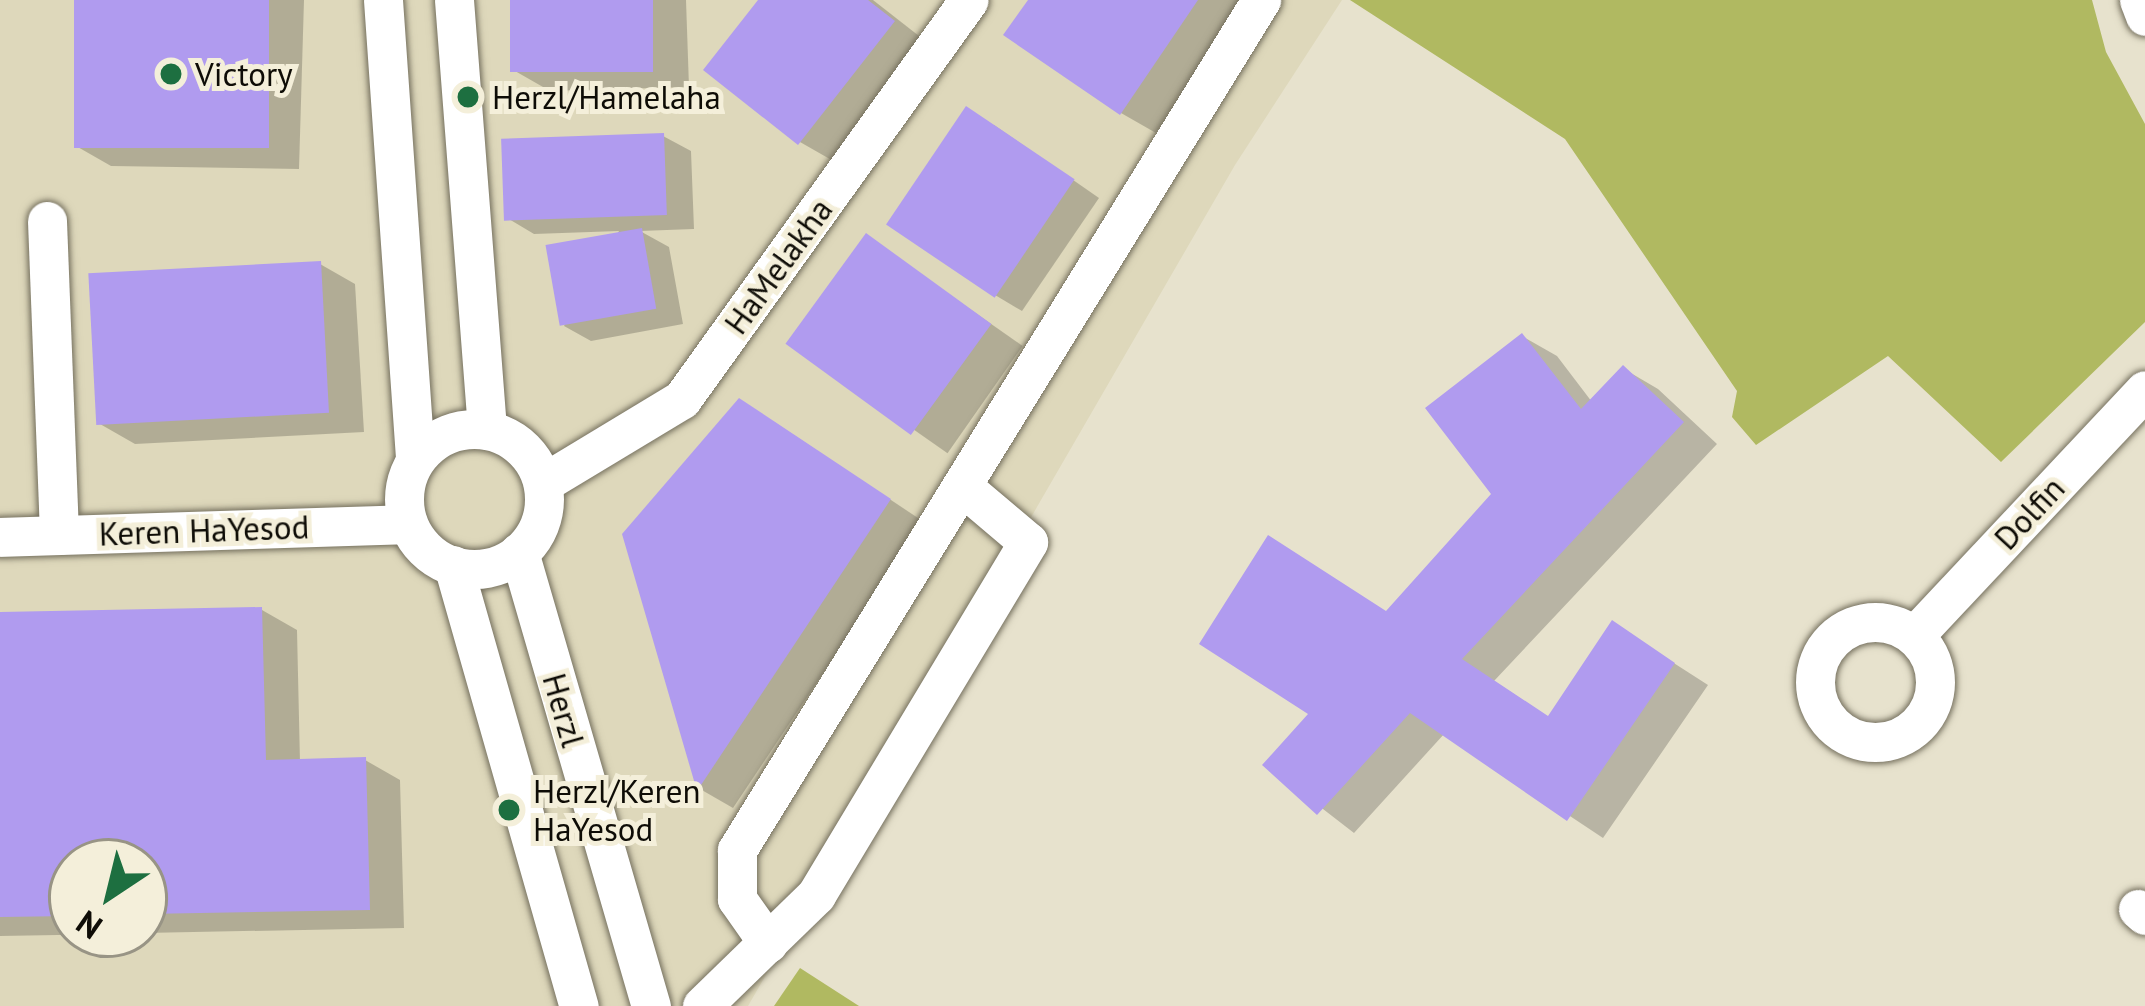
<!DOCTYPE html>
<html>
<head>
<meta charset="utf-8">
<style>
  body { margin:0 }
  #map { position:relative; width:2145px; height:1006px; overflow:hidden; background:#e7e2cd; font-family:"PT Sans",sans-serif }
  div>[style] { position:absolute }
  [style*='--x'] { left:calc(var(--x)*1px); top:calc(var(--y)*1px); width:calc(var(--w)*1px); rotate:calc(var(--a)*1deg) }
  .built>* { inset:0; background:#ded8bb }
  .green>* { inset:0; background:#b0b961 }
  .shadow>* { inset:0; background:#0003; transform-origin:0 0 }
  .building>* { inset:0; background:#b09bef; transform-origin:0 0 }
  .roads { filter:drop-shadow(0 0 3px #75705e) drop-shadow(0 0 3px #75705e) }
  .minor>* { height:39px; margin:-19.5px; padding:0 19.5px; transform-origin:19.5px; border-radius:19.5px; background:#fff }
  .minor>.ring { margin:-19.5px; padding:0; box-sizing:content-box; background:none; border:39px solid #fff; border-radius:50% }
  .dots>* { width:33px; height:33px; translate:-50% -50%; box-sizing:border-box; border:6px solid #f4efda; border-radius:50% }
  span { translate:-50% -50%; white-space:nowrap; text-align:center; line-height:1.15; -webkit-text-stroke:10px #f4efda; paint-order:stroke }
  .poi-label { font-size:33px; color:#0e0c06 }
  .left { translate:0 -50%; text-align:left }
  .street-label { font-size:33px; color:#0e0c06 }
  .north { position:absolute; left:48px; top:838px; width:120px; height:120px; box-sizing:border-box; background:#f4efda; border:3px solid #989485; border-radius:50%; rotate:215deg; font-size:33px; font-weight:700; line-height:48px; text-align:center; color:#0e0c06 }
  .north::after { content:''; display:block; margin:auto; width:42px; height:54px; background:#1d6f40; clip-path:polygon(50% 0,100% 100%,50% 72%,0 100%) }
</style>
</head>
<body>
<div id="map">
  <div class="built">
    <i style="clip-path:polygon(evenodd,0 0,1342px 0,1235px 165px,748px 1006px,0 1006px,0 0,72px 862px,144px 862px,144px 934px,72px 934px,72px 862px)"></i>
  </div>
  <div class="green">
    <i style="clip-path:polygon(1350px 0,2092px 0,2106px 52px,2145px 124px,2145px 322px,2001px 462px,1888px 356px,1756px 445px,1732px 417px,1737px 391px,1565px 139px)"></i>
    <i style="clip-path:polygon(800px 968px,859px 1006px,774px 1006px)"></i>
  </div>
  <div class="shadow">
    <i style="clip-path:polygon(77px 0,304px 0,299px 169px,111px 166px,76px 146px)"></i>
    <i style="clip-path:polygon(513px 0,686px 0,689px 87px,550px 91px,515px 71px)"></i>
    <i style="clip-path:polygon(761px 0,873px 0,928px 43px,835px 162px,800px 142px)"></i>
    <i style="clip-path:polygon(1031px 0,1246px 0,1156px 133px,1121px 113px)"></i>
    <i style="clip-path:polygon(994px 125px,1099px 198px,1022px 311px,995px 295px)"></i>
    <i style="clip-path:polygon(663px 136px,691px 151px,694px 229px,640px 231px,669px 247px,683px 324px,591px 341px,564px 326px,619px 231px,534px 234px,507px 218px)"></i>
    <i style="left:867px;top:237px;width:190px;height:131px;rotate:35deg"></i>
    <i style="clip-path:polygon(320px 264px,355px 284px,364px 432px,135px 444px,100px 424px)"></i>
    <i style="clip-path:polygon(1522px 336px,1557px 356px,1592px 402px,1624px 369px,1658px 389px,1717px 444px,1494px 681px,1550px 718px,1613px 624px,1708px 685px,1603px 838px,1445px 733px,1354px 833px,1266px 765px,1495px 494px)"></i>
    <i style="clip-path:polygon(774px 422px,924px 522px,733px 808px,700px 789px,625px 534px)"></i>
    <i style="clip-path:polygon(262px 610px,297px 630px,300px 762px,365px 760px,400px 780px,404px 928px,144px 933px,144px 862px,72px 862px,72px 934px,116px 934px,0 936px,0 615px)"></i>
  </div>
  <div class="building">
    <i style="left:74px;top:0;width:195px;height:148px"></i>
    <i style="left:510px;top:0;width:143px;height:72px"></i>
    <i style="clip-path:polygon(758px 0,868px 0,895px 21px,798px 145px,703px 70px)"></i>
    <i style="clip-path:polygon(1028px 0,1198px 0,1120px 115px,1003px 35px)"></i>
    <i style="left:966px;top:106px;width:131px;height:143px;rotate:34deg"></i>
    <i style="left:664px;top:133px;width:82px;height:163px;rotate:88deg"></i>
    <i style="left:642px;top:228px;width:82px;height:98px;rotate:80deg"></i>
    <i style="left:866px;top:233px;width:155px;height:137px;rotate:36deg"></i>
    <i style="left:321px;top:261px;width:152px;height:233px;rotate:87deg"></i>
    <i style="clip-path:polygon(1522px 333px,1581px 409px,1623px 365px,1684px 422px,1462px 659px,1548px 716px,1612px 620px,1675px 663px,1567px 821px,1410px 713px,1317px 815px,1262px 765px,1308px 714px,1199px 644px,1268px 535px,1386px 611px,1491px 494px,1425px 408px)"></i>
    <i style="clip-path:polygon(739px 398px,891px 499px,697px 791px,622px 534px)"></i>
    <i style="clip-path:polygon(262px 607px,266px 760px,366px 757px,370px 910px,144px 914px,144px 862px,72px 862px,72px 916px,0 917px,0 612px)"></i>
  </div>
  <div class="roads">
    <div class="minor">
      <i style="--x:383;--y:0;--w:461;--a:86"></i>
      <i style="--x:454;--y:0;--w:431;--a:85.6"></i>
      <i style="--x:2139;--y:0;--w:17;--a:69"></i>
      <i style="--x:47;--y:221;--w:314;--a:87.8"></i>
      <i class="ring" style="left:404px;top:429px;width:101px;height:101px"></i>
      <i style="--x:543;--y:483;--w:162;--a:-31.1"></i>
      <i style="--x:682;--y:399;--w:491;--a:-54.3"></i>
      <i style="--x:0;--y:537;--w:408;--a:-1.8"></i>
      <i style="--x:519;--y:552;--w:473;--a:73.8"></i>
      <i style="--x:453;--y:565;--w:459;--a:74.1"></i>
      <i class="ring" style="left:1815px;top:622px;width:81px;height:81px"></i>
      <i style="--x:1914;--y:636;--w:337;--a:-46.8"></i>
      <i style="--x:2138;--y:909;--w:9;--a:41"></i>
      <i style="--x:768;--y:943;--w:54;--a:-125.2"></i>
      <i style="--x:737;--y:899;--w:49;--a:-90"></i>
      <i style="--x:737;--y:850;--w:999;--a:-58.35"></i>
      <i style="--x:702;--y:1006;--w:159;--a:-44.2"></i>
      <i style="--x:816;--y:895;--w:412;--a:-59"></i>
      <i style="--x:1028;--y:542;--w:85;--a:-139.8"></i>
    </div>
  </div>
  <div class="dots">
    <i style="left:171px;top:74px;background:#1d6f40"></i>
    <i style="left:468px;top:97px;background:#1d6f40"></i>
    <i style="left:509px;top:810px;background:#1d6f40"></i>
  </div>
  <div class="poi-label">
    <span class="left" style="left:195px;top:74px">Victory</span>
    <span class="left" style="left:492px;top:97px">Herzl/Hamelaha</span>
    <span class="left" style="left:533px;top:810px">Herzl/Keren<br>HaYesod</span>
  </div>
  <div class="street-label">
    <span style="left:778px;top:266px;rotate:-54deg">HaMelakha</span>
    <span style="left:2029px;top:513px;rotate:-47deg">Dolfin</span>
    <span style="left:204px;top:530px;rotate:-2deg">Keren HaYesod</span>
    <span style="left:564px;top:710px;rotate:74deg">Herzl</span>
  </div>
  <div class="north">N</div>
</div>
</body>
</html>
